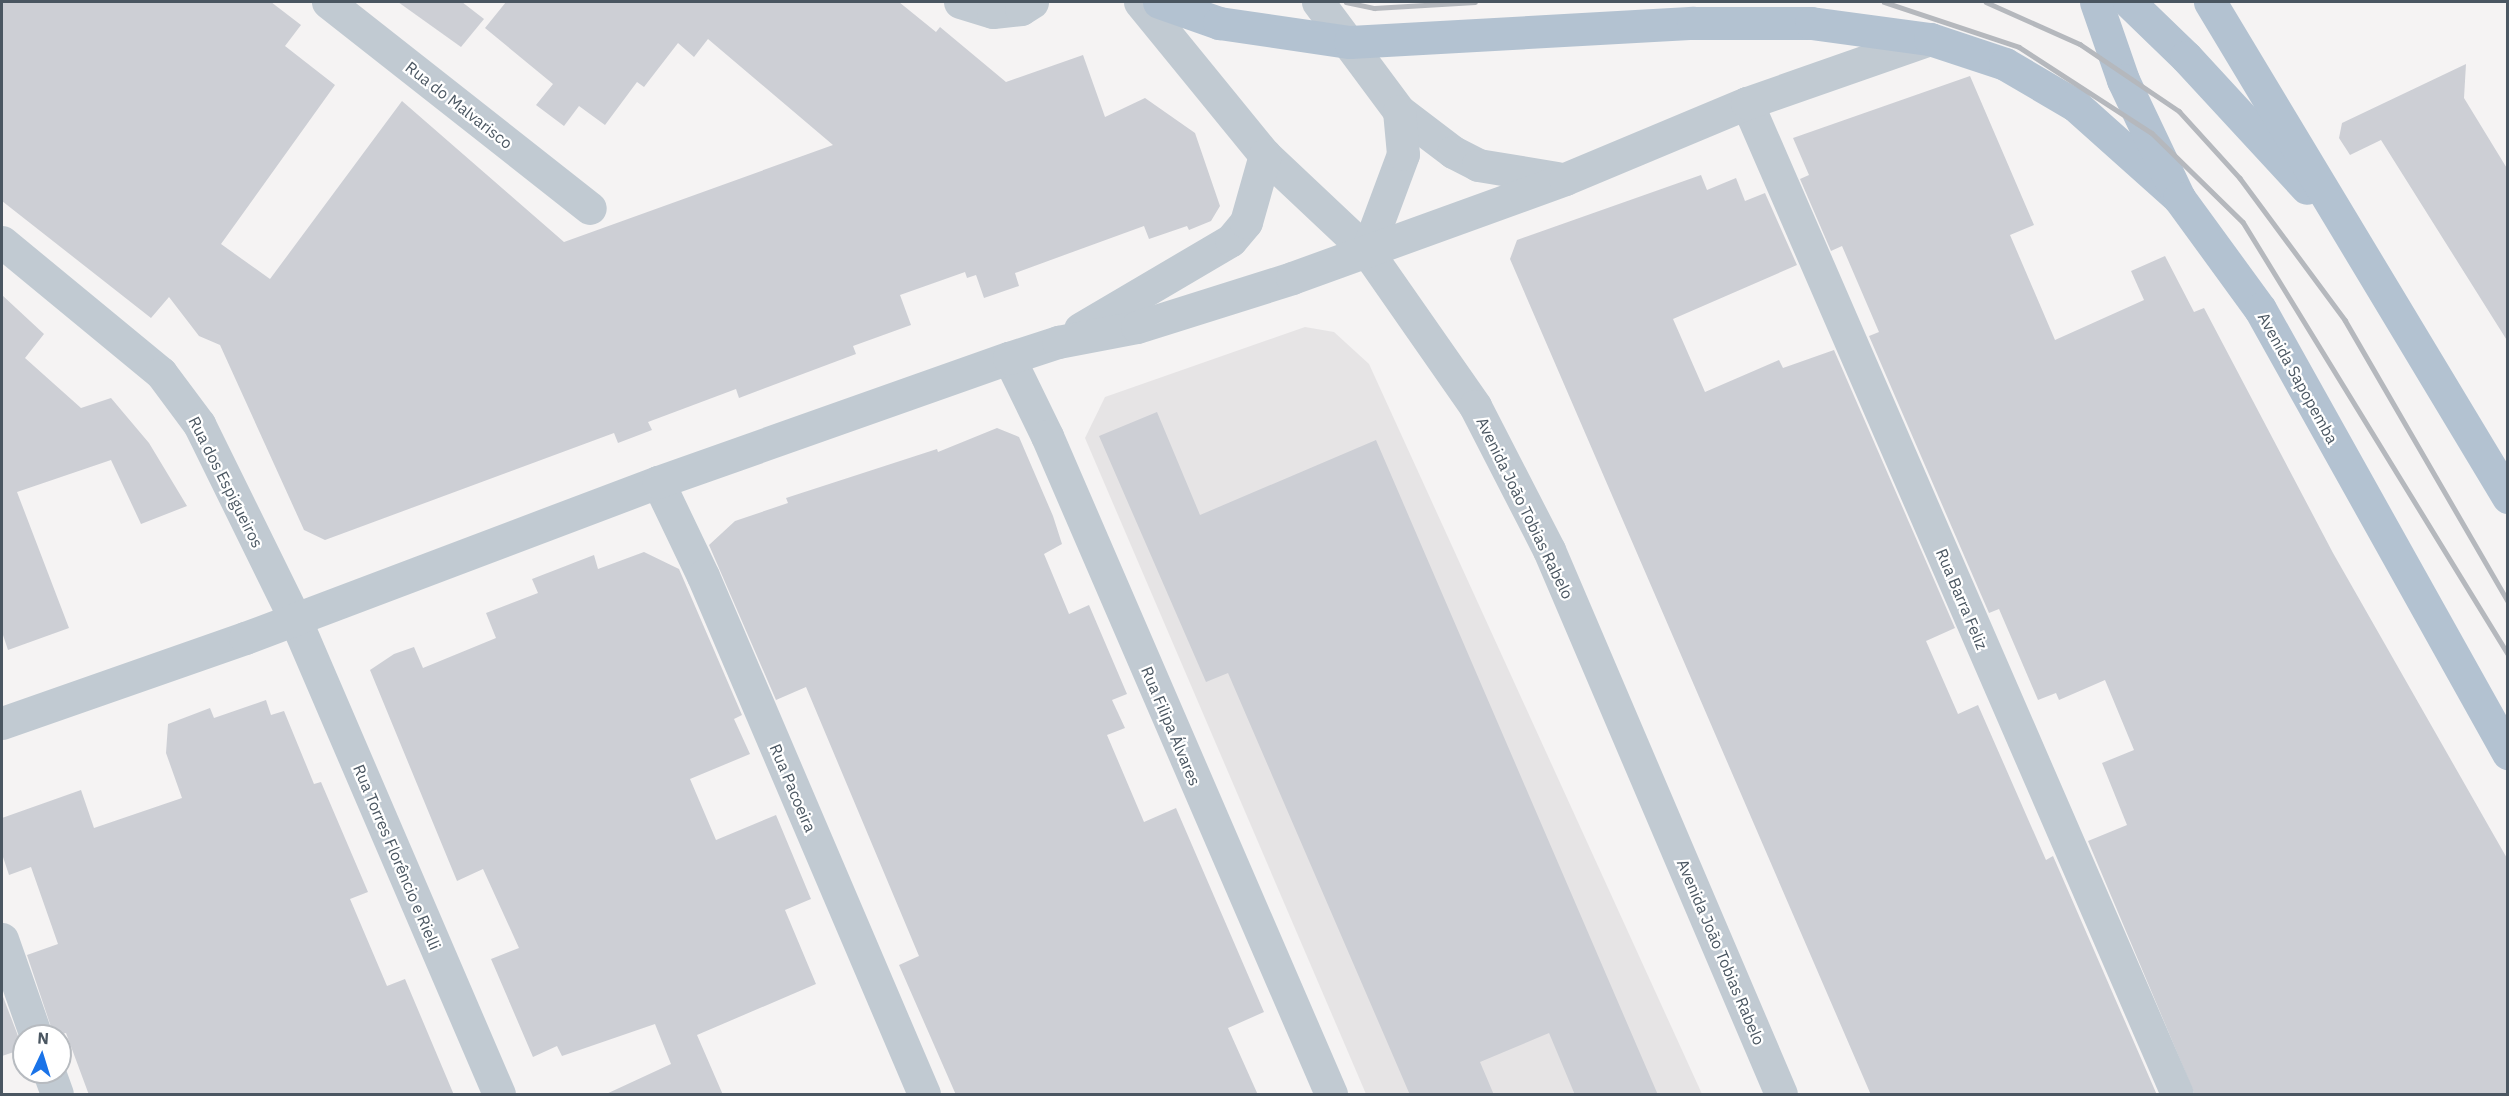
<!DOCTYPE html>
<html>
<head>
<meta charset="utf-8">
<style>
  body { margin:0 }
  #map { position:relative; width:2509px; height:1096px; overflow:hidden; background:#f5f3f3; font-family:"IBM Plex Sans",sans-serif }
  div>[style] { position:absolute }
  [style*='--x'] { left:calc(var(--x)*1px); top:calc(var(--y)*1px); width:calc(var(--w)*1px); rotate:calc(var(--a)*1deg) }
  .education>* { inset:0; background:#e6e4e5 }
  .building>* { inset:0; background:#cdcfd5 }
  .minor>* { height:33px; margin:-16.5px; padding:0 16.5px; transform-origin:16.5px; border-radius:16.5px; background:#c1cad2 }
  .major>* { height:33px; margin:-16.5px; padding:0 16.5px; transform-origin:16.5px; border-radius:16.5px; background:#b3c2d1 }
  .rail>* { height:4.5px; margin:-2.25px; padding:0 2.25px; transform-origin:2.25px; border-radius:2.25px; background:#b5b8bd }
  span { translate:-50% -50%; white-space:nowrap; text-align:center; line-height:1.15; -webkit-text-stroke:4.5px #fff; paint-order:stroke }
  .street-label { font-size:16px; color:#4a5661 }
  .frame { position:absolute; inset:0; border:3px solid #4a5661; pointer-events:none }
  .north { position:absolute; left:12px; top:1024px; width:60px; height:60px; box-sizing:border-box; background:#fff; border:2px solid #b7bbc0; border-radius:50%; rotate:4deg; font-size:16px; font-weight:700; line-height:24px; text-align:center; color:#4a5661 }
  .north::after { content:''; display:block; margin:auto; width:21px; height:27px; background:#1a73e8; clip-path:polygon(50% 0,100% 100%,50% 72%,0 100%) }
</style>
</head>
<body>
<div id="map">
  <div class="education">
    <i style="clip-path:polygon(1305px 327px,1334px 332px,1369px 364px,1702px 1094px,1366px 1094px,1085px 438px,1105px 397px)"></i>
  </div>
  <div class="building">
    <i style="clip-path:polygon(2px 2px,271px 2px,301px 25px,285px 46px,335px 85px,221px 244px,270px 279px,402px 101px,564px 242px,833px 145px,708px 39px,694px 57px,678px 43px,644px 87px,637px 82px,605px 125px,579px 106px,564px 126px,536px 105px,553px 84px,485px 28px,506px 2px,899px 2px,936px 32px,940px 27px,1006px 82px,1083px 55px,1105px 117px,1145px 98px,1195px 133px,1220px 206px,1211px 221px,1189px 230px,1187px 226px,1149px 239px,1144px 226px,1015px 273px,1019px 286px,984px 298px,976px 275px,967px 278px,965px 272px,900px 295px,911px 325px,853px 346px,856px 354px,739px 398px,736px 389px,648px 422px,652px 430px,618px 443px,614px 433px,325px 540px,304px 530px,220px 345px,199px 336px,169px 297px,151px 318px,2px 201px)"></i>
    <i style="clip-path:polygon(398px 2px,462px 2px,484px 19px,461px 47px)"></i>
    <i style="clip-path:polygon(2466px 64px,2464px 98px,2508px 170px,2508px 342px,2381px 140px,2350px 155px,2339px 138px,2342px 123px)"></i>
    <i style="clip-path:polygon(1970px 76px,2034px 225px,2010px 235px,2055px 340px,2144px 300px,2131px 271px,2165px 256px,2194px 312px,2204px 308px,2333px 553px,2508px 860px,2508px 1095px,2195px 1095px,2088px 841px,2127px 825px,2102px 763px,2134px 750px,2105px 680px,2059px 700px,2056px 693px,2038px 700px,1999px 609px,1989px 613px,1869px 336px,1879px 332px,1842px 246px,1831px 251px,1800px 179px,1809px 175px,1793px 138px)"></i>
    <i style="clip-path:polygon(1701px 175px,1707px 190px,1736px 178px,1745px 201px,1765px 193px,1797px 265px,1673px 319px,1705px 392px,1779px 360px,1783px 368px,1834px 350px,1955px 628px,1926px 641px,1958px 714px,1978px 705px,2046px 860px,2053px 856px,2157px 1095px,1871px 1095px,1510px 259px,1517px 240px)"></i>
    <i style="clip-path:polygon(2px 295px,44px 334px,25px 358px,81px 408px,111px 398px,149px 443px,187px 506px,141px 524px,111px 460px,17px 492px,69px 628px,8px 650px,2px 632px)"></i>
    <i style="clip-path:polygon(1157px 412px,1200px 515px,1376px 440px,1658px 1095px,1575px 1095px,1549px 1033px,1480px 1062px,1494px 1095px,1410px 1095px,1228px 673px,1206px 682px,1099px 436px)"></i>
    <i style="clip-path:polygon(997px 428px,1019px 437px,1053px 516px,1062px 544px,1044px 554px,1069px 614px,1089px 605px,1127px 694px,1112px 700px,1125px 728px,1107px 735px,1144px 822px,1176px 808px,1264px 1012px,1228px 1028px,1258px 1095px,956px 1095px,899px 965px,919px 956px,806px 687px,776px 700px,709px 545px,735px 521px,788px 503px,786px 498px,937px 449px,938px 452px)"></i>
    <i style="clip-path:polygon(644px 552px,679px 569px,742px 715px,734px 719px,750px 754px,690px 779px,716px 840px,776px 815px,811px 899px,785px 910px,816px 984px,697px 1035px,723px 1095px,604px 1095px,671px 1064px,655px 1024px,562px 1056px,557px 1046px,533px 1057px,491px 959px,519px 948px,483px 869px,457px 881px,370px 670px,394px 654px,414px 647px,423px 668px,496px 638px,486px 613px,538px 593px,532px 579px,594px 555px,598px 569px)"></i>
    <i style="clip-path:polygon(266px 700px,271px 715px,284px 711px,314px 784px,321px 782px,368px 892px,350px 899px,387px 986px,405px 979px,454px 1095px,89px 1095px,66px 1033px,54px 1036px,27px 955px,58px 944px,31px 867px,9px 875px,2px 854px,2px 818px,81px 790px,94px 828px,182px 798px,166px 753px,168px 724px,210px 708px,214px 718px)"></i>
    <i style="clip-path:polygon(2px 994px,23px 1049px,2px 1056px)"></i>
  </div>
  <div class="minor">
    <i style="--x:328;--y:2;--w:333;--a:38.2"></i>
    <i style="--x:960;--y:2;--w:34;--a:17"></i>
    <i style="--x:993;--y:12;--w:28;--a:-6"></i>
    <i style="--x:1021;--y:9;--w:13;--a:-32"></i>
    <i style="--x:1140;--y:2;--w:198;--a:50.8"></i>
    <i style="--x:1265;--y:155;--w:140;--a:43.3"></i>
    <i style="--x:1367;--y:251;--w:189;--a:55.1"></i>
    <i style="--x:1475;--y:406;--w:162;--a:62.8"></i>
    <i style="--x:1549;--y:550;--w:591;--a:66.9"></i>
    <i style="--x:1318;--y:2;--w:136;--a:53.4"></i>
    <i style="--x:1399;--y:111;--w:68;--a:37.2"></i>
    <i style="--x:1453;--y:152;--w:28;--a:27"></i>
    <i style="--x:1478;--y:165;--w:80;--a:9.3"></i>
    <i style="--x:1747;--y:103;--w:1080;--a:66.54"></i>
    <i style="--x:2;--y:242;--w:206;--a:39.5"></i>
    <i style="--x:161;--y:373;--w:64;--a:53.3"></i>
    <i style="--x:199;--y:424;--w:217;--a:63.8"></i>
    <i style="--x:295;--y:619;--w:517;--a:66.76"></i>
    <i style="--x:1367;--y:251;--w:103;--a:-69.6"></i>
    <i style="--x:1403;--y:154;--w:43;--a:-95.3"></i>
    <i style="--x:1080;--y:329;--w:175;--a:-30.5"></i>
    <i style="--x:1231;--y:240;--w:23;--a:-50"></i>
    <i style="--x:1246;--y:222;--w:70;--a:-74.2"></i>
    <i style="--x:1009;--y:358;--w:87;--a:64"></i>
    <i style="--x:1047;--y:436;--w:717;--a:66.65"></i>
    <i style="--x:658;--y:482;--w:104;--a:64.4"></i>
    <i style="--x:703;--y:576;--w:563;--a:66.89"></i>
    <i style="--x:2;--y:723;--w:257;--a:-19.3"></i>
    <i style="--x:245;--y:638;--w:441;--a:-20.7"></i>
    <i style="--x:658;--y:482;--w:372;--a:-19.5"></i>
    <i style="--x:1009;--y:358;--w:52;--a:-18.1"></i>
    <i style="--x:1058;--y:342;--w:80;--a:-10.8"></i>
    <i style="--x:1137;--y:327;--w:163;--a:-17.5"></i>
    <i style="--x:1292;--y:278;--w:290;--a:-19.9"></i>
    <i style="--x:1565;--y:179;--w:197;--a:-22.7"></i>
    <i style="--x:1747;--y:103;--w:194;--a:-19.3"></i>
    <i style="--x:2;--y:939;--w:103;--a:70.7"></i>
    <i style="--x:49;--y:1072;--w:23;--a:70"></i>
  </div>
  <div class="major">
    <i style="--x:1159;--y:2;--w:64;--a:19.3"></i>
    <i style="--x:1219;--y:23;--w:132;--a:8.3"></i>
    <i style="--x:1350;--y:42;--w:344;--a:-3.2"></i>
    <i style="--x:1693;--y:23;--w:118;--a:0"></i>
    <i style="--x:1811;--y:23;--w:120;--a:7.7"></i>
    <i style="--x:1930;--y:39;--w:79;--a:18.4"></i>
    <i style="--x:2005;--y:64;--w:81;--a:30.4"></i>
    <i style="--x:2075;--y:105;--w:140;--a:41.8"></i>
    <i style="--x:2096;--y:2;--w:83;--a:70.9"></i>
    <i style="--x:2123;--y:80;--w:131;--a:64.6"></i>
    <i style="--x:2179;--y:198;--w:137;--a:53.9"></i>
    <i style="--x:2260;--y:309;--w:509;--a:60.81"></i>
    <i style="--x:2129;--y:2;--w:79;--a:44"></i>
    <i style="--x:2186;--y:57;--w:178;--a:47.3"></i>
    <i style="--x:2210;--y:2;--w:578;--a:58.95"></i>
  </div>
  <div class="rail">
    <i style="--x:1346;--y:2;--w:29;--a:12"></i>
    <i style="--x:1374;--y:8;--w:101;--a:-3.4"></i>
    <i style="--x:1884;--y:2;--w:142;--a:18.4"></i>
    <i style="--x:2019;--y:47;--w:158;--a:32.9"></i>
    <i style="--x:2152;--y:133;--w:127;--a:44.4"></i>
    <i style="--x:2243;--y:222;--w:507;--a:58.47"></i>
    <i style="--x:1986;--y:2;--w:103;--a:24.1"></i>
    <i style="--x:2080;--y:44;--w:120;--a:34.1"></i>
    <i style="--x:2179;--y:111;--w:91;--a:47.7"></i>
    <i style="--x:2240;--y:178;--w:177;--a:53.5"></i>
    <i style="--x:2345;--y:320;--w:325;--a:59.9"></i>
  </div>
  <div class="street-label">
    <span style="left:459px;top:105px;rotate:38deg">Rua do Malvarisco</span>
    <span style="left:2298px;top:378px;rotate:61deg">Avenida Sapopemba</span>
    <span style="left:226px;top:482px;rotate:63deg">Rua dos Espigueiros</span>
    <span style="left:1525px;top:508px;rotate:64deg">Avenida João Tobias Rabelo</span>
    <span style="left:1962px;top:599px;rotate:67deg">Rua Barra Feliz</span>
    <span style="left:1171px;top:726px;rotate:67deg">Rua Filipa Álvares</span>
    <span style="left:793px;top:788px;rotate:67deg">Rua Pacoeira</span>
    <span style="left:397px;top:857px;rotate:67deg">Rua Torres Florêncio e Rielli</span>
    <span style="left:1721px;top:952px;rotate:67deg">Avenida João Tobias Rabelo</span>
  </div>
  <div class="frame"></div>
  <div class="north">N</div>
</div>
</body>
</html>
